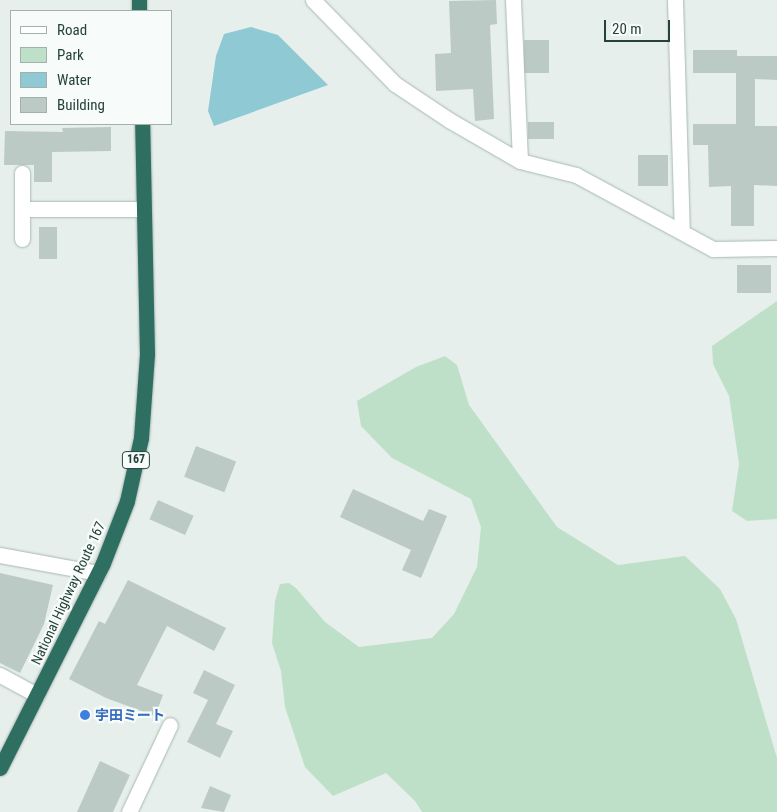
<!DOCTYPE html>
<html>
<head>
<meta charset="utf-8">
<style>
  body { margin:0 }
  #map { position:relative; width:777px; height:812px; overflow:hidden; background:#e6efeb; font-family:"Roboto Condensed","Noto Sans JP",sans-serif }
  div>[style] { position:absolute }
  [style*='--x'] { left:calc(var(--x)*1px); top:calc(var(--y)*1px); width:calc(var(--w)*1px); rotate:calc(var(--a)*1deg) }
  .green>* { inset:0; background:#bfe0c8 }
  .water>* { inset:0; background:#8ec9d4 }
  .building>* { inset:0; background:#bbcac4; transform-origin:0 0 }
  .roads { filter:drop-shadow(0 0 1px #a8b8b2) drop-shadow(0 0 1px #a8b8b2) }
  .street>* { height:15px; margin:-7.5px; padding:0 7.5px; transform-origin:7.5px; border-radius:7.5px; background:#fff }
  .highway>* { height:15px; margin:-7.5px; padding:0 7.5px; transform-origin:7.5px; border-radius:7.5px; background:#2f6f62 }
  .dots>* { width:14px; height:14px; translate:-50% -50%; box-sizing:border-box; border:2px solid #f7fbf9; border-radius:50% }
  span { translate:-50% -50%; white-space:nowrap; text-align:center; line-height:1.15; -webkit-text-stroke:4.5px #f7fbf9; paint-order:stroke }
  .shield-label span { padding:1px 4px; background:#f7fbf9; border:1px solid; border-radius:4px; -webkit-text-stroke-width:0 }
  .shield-label { font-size:12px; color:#24423a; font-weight:700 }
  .street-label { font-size:14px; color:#24423a }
  .shop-label { font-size:14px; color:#366cbe; font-weight:700 }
  .left { translate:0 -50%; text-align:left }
  .legend { position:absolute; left:10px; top:10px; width:162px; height:115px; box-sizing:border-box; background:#f7fbf9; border:1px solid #a3b1ad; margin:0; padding:6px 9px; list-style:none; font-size:15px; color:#24423a }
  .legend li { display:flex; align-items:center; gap:10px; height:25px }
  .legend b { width:25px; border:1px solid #a3b1ad }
  .scale { position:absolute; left:604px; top:20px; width:66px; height:22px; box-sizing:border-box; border:2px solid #24423a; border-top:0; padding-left:6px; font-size:15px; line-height:18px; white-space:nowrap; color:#24423a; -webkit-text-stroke:4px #f7fbf9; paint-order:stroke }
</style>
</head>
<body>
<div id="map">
  <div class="green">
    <i style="clip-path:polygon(777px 301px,777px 519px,747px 521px,732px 511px,739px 464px,729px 396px,713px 364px,712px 346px)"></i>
    <i style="clip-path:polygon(445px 356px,457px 365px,469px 405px,557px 527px,618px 565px,685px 556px,720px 589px,736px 619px,777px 758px,777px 812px,422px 812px,415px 801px,386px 773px,333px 796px,305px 767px,285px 707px,281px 671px,272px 643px,275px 601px,280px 584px,289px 583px,296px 588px,325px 622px,359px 647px,432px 638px,454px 614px,477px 567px,481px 527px,471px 499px,392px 458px,361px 426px,357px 401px,416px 367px)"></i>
  </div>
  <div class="water">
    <i style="clip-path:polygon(251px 27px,278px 35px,328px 85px,214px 126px,208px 111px,216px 56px,224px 34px)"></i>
  </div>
  <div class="building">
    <i style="clip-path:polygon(496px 0,497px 24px,490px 25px,494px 119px,475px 121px,473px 89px,436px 91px,435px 54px,451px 53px,449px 1px)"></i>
    <i style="left:524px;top:40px;width:25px;height:33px"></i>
    <i style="clip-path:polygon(693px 50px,737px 50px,737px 56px,777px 56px,777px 80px,755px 79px,755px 126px,777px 126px,777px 186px,754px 185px,754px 226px,731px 226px,731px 186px,709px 187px,708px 145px,693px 145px,693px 124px,736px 124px,736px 73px,693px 73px)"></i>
    <i style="left:528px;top:122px;width:26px;height:17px"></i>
    <i style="clip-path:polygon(111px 127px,111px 151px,52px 152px,52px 182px,34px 182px,34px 165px,4px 165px,5px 131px,63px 132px,62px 128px)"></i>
    <i style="left:638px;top:155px;width:30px;height:31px"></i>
    <i style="left:39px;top:227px;width:18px;height:32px"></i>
    <i style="left:771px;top:265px;width:28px;height:34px;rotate:90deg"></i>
    <i style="left:196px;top:446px;width:43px;height:33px;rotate:21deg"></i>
    <i style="clip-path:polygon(353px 489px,423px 521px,429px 509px,447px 516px,421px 578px,402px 570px,411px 550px,340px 517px)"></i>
    <i style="left:158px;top:500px;width:39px;height:21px;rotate:24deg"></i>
    <i style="clip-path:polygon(0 573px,53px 585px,44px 624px,20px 673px,0 663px)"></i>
    <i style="clip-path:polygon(128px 580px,226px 628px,214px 651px,167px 626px,137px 685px,163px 695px,155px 716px,106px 698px,69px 679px,99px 621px,105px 624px)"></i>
    <i style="clip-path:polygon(204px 670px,235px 685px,216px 724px,233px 731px,220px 758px,187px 742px,208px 700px,193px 693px)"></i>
    <i style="clip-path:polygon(100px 761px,130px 775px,113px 812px,77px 812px)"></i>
    <i style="clip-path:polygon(210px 786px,231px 795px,224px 812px,201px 808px)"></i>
  </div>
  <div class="roads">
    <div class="street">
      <i style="--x:313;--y:0;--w:117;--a:45.7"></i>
      <i style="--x:395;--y:84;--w:65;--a:33.7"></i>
      <i style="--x:449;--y:120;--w:82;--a:30"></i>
      <i style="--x:520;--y:161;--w:58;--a:14"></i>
      <i style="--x:576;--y:175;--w:156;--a:28.4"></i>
      <i style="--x:713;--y:249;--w:64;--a:-0.9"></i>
      <i style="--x:513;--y:0;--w:161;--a:87.5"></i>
      <i style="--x:675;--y:0;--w:230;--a:88.3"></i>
      <i style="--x:22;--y:209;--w:122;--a:0"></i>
      <i style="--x:22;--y:239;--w:66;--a:-90"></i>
      <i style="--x:0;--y:555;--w:100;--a:10.4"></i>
      <i style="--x:0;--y:675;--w:42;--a:28.4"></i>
      <i style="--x:129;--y:812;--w:96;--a:-64.8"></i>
    </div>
    <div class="highway">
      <i style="--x:139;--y:0;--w:11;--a:90"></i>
      <i style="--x:0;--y:768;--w:229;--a:-63.3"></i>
      <i style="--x:103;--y:563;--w:66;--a:-68.8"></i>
      <i style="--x:127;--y:501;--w:65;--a:-77.5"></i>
      <i style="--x:141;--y:438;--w:84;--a:-85.9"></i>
      <i style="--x:147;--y:354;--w:230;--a:-91.2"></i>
    </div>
  </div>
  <div class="dots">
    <i style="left:85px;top:715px;background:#3f7fe0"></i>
  </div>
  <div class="shield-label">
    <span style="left:136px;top:460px">167</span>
  </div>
  <div class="street-label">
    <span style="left:68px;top:593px;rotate:-65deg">National Highway Route 167</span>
  </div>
  <div class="shop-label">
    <span class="left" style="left:95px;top:715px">宇田ミート</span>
  </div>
  <ul class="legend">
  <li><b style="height:6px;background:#fff"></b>Road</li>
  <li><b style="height:14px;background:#bfe0c8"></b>Park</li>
  <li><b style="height:14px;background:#8ec9d4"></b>Water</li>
  <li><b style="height:14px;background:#bbcac4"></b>Building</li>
  </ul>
  <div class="scale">20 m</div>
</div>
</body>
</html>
